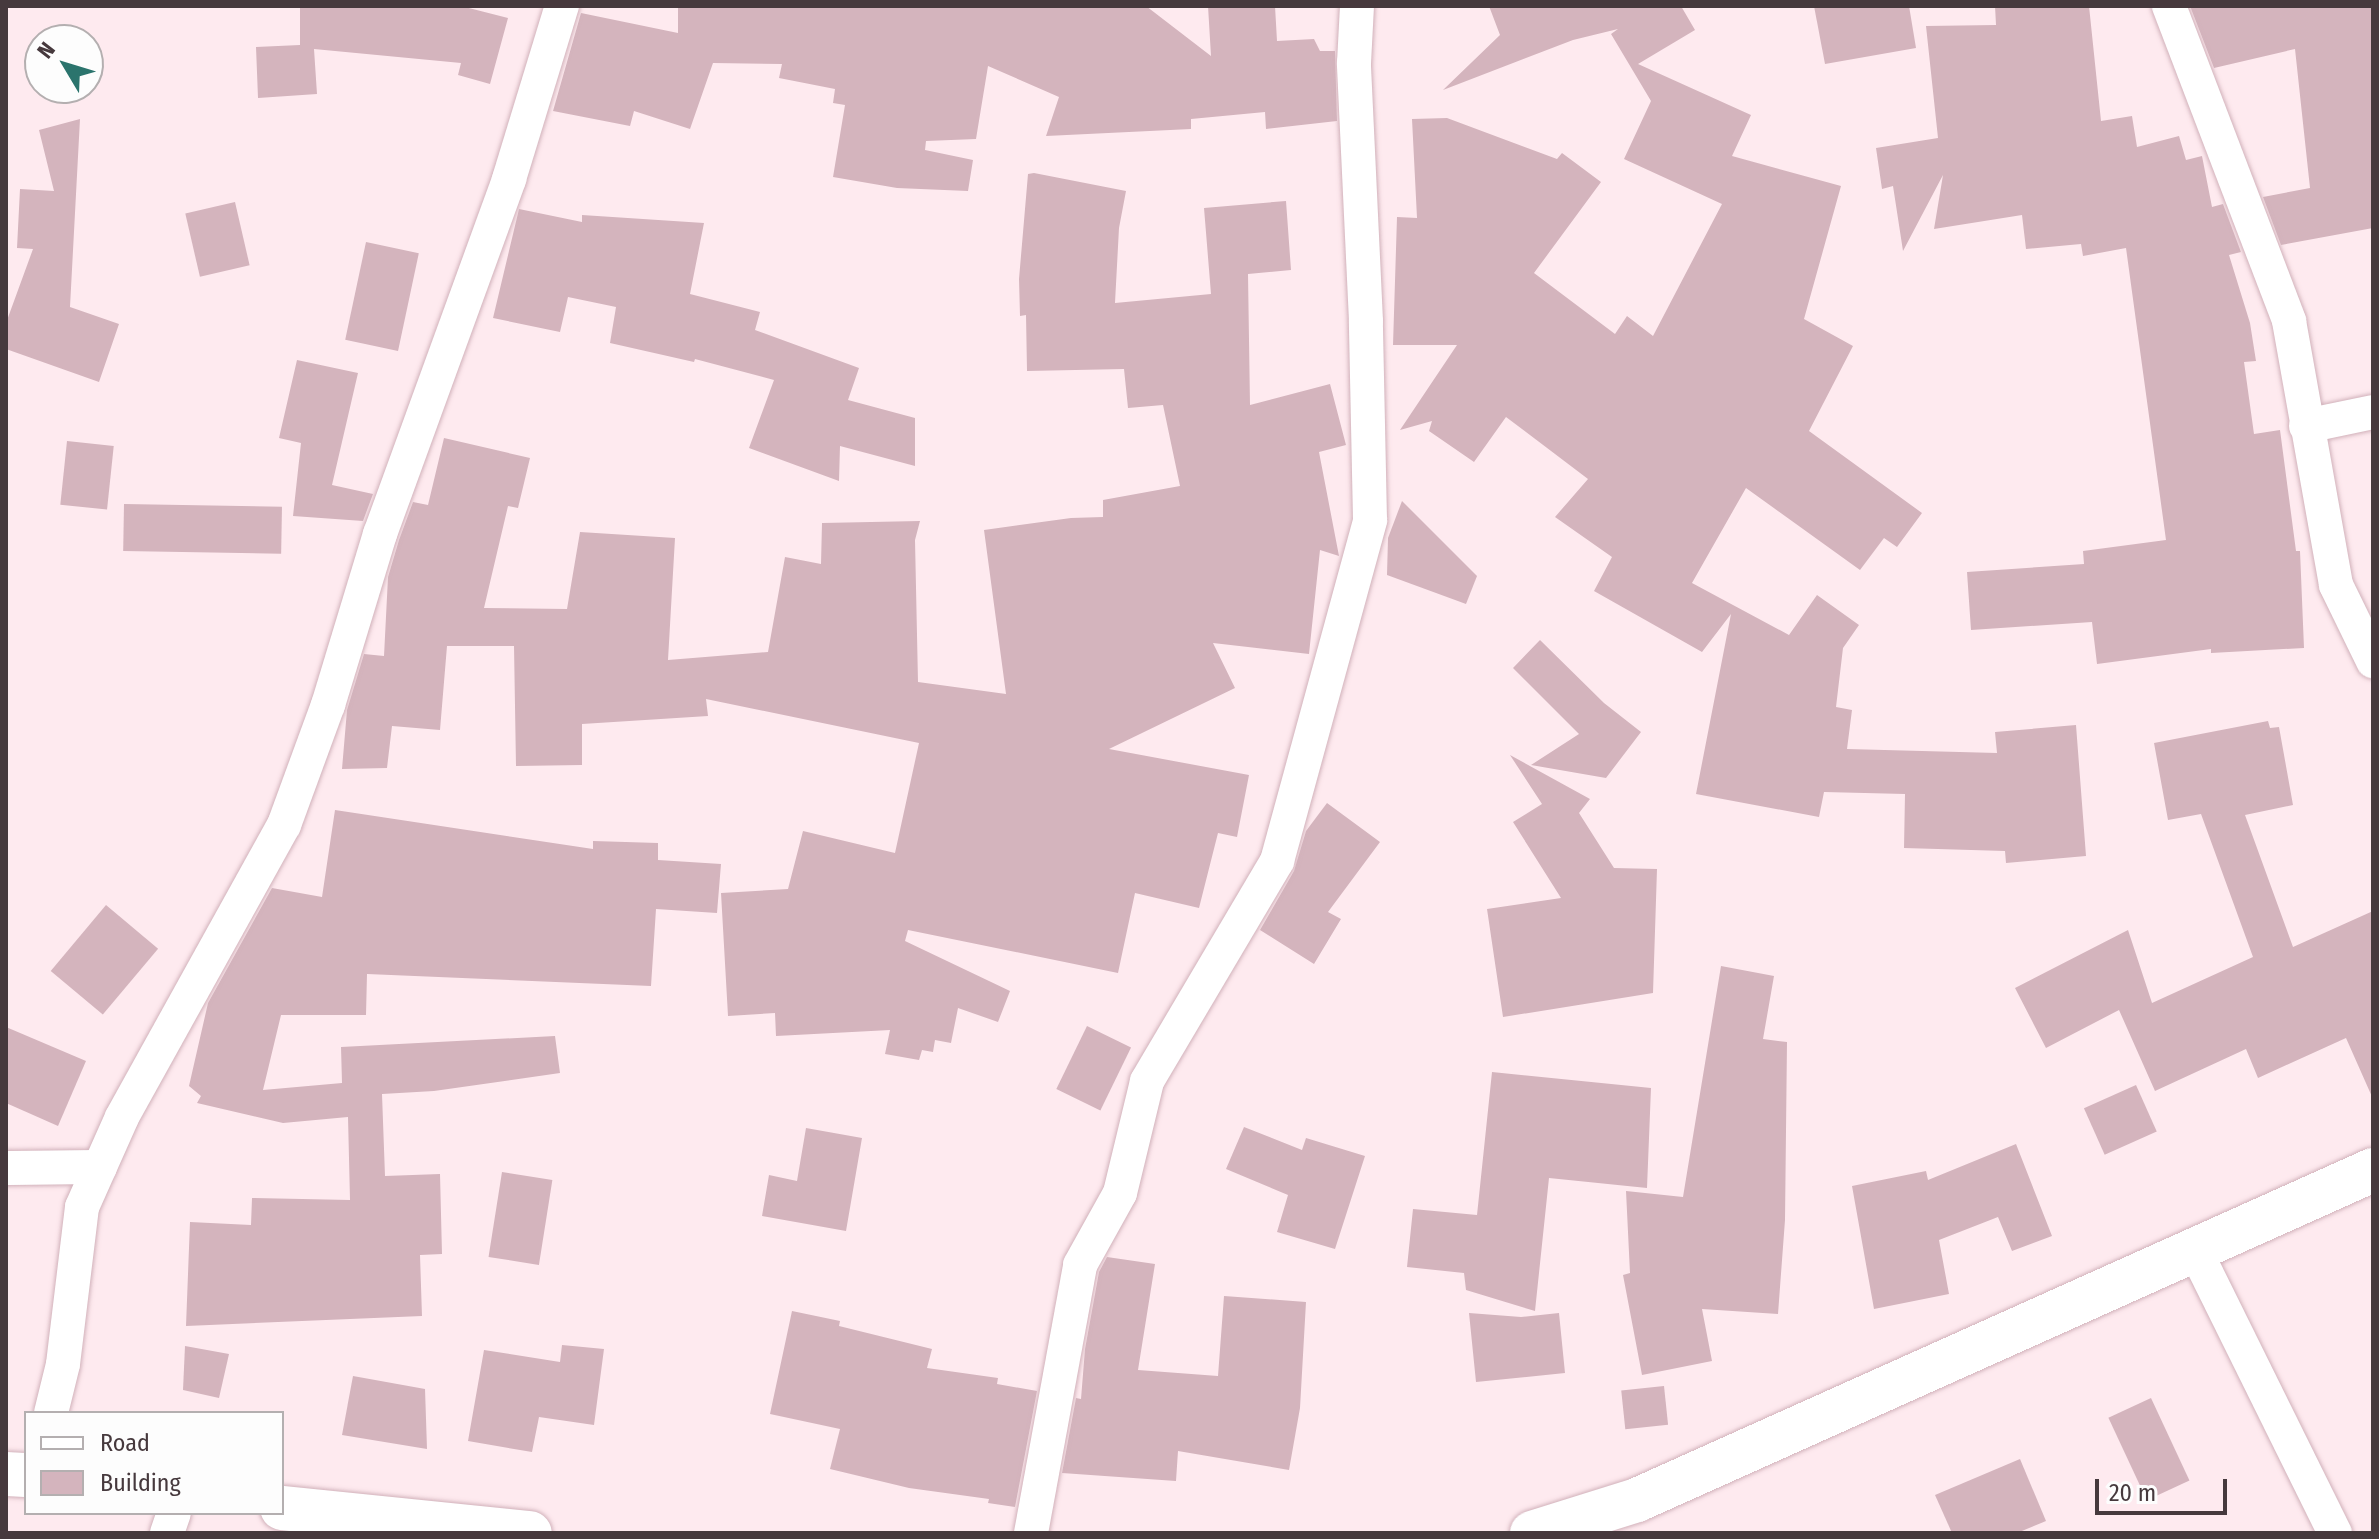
<!DOCTYPE html>
<html>
<head>
<meta charset="utf-8">
<style>
  body { margin:0 }
  #map { position:relative; width:2379px; height:1539px; overflow:hidden; background:#feeaef; font-family:"Fira Sans Condensed",sans-serif }
  div>[style] { position:absolute }
  [style*='--x'] { left:calc(var(--x)*1px); top:calc(var(--y)*1px); width:calc(var(--w)*1px); rotate:calc(var(--a)*1deg) }
  .building>* { inset:0; background:#d4b4bd; transform-origin:0 0 }
  .roads { filter:drop-shadow(0 0 2px #d1b1ba) drop-shadow(0 0 2px #d1b1ba) }
  .street>* { height:34px; margin:-17px; padding:0 17px; transform-origin:17px; border-radius:17px; background:#fff }
  .secondary>* { height:44px; margin:-22px; padding:0 22px; transform-origin:22px; border-radius:22px; background:#fff }
  span { translate:-50% -50%; white-space:nowrap; text-align:center; line-height:1.15; -webkit-text-stroke:6px #fdfdfd; paint-order:stroke }
  .frame { position:absolute; inset:0; border:8px solid #46393d; pointer-events:none }
  .legend { position:absolute; left:24px; top:1411px; width:260px; height:104px; box-sizing:border-box; background:#fdfdfd; border:2px solid #b4afb0; margin:0; padding:10px 14px; list-style:none; font-size:24px; color:#46393d }
  .legend li { display:flex; align-items:center; gap:16px; height:40px }
  .legend b { width:40px; border:2px solid #b4afb0 }
  .north { position:absolute; left:24px; top:24px; width:80px; height:80px; box-sizing:border-box; background:#fdfdfd; border:2px solid #b4afb0; border-radius:50%; rotate:308deg; font-size:22px; font-weight:700; line-height:32px; text-align:center; color:#46393d }
  .north::after { content:''; display:block; margin:auto; width:28px; height:36px; background:#2b746d; clip-path:polygon(50% 0,100% 100%,50% 72%,0 100%) }
  .scale { position:absolute; left:2095px; top:1479px; width:132px; height:36px; box-sizing:border-box; border:4px solid #46393d; border-top:0; padding-left:10px; font-size:24px; line-height:28px; white-space:nowrap; color:#46393d; -webkit-text-stroke:6px #fdfdfd; paint-order:stroke }
</style>
</head>
<body>
<div id="map">
  <div class="building">
    <i style="clip-path:polygon(300px 6px,461px 6px,508px 18px,490px 84px,458px 75px,461px 63px,314px 49px,317px 94px,258px 98px,256px 47px,300px 45px)"></i>
    <i style="clip-path:polygon(678px 6px,1146px 6px,1211px 56px,1208px 6px,1275px 6px,1277px 41px,1314px 39px,1320px 51px,1335px 51px,1337px 121px,1266px 129px,1265px 112px,1191px 119px,1191px 129px,1046px 136px,1059px 97px,988px 66px,976px 139px,926px 141px,925px 150px,973px 160px,968px 191px,897px 188px,833px 177px,845px 105px,833px 103px,835px 89px,779px 78px,782px 64px,713px 63px,690px 129px,634px 111px,630px 126px,553px 111px,581px 13px,678px 33px)"></i>
    <i style="clip-path:polygon(1489px 6px,1681px 6px,1695px 30px,1638px 64px,1751px 115px,1732px 156px,1841px 186px,1804px 319px,1853px 346px,1809px 431px,1922px 513px,1897px 547px,1884px 538px,1860px 570px,1746px 488px,1692px 583px,1789px 635px,1817px 595px,1859px 625px,1843px 648px,1836px 707px,1852px 710px,1847px 749px,1997px 753px,1995px 732px,2076px 725px,2086px 856px,2006px 863px,2005px 851px,1904px 848px,1905px 794px,1824px 792px,1819px 817px,1696px 794px,1731px 614px,1702px 652px,1594px 591px,1612px 557px,1555px 517px,1588px 479px,1506px 417px,1474px 462px,1429px 431px,1432px 421px,1400px 430px,1457px 345px,1393px 345px,1397px 217px,1417px 218px,1412px 119px,1447px 118px,1557px 159px,1562px 153px,1601px 182px,1534px 273px,1615px 334px,1627px 316px,1653px 336px,1722px 204px,1624px 159px,1651px 101px,1611px 34px,1618px 29px,1573px 40px,1443px 90px,1500px 35px)"></i>
    <i style="clip-path:polygon(1814px 6px,1909px 6px,1916px 48px,1825px 64px)"></i>
    <i style="clip-path:polygon(1995px 6px,2089px 6px,2101px 121px,2132px 116px,2137px 147px,2179px 136px,2186px 160px,2202px 156px,2212px 207px,2223px 204px,2241px 252px,2229px 255px,2250px 323px,2256px 361px,2244px 362px,2254px 434px,2280px 430px,2296px 551px,2300px 551px,2304px 648px,2211px 653px,2211px 649px,2097px 664px,2092px 622px,1971px 630px,1967px 572px,2084px 564px,2083px 551px,2166px 540px,2126px 248px,2083px 256px,2081px 244px,2026px 249px,2022px 215px,1934px 229px,1943px 175px,1903px 251px,1893px 186px,1882px 189px,1876px 148px,1938px 138px,1926px 26px,1996px 25px)"></i>
    <i style="clip-path:polygon(2190px 6px,2373px 6px,2373px 228px,2281px 245px,2263px 197px,2310px 188px,2295px 49px,2214px 68px)"></i>
    <i style="clip-path:polygon(80px 119px,70px 307px,119px 324px,99px 382px,6px 349px,6px 323px,33px 249px,17px 248px,20px 189px,54px 191px,39px 130px)"></i>
    <i style="clip-path:polygon(1034px 173px,1126px 191px,1119px 228px,1115px 303px,1211px 294px,1204px 208px,1286px 201px,1291px 270px,1248px 274px,1250px 405px,1330px 384px,1346px 445px,1319px 452px,1339px 556px,1320px 550px,1309px 654px,1213px 643px,1235px 688px,1109px 749px,1249px 775px,1237px 837px,1218px 833px,1199px 908px,1135px 893px,1118px 973px,908px 930px,905px 941px,1010px 991px,998px 1022px,958px 1008px,951px 1043px,935px 1040px,933px 1052px,922px 1050px,919px 1060px,885px 1054px,890px 1030px,776px 1036px,775px 1013px,728px 1016px,721px 893px,788px 889px,803px 831px,895px 853px,919px 743px,706px 699px,708px 716px,582px 724px,582px 765px,516px 766px,514px 646px,447px 646px,440px 730px,392px 726px,387px 768px,342px 769px,347px 710px,364px 654px,384px 656px,388px 577px,399px 540px,413px 502px,428px 505px,444px 438px,530px 458px,518px 508px,508px 506px,484px 608px,567px 609px,580px 532px,675px 538px,668px 660px,768px 652px,785px 557px,821px 564px,822px 523px,920px 521px,915px 540px,918px 682px,1006px 694px,984px 530px,1071px 518px,1103px 517px,1103px 500px,1180px 486px,1163px 405px,1128px 408px,1124px 369px,1027px 371px,1026px 315px,1020px 316px,1019px 279px,1028px 174px)"></i>
    <i style="left:235px;top:202px;width:65px;height:51px;rotate:77deg"></i>
    <i style="clip-path:polygon(519px 209px,582px 222px,582px 215px,704px 223px,690px 294px,760px 312px,755px 330px,859px 368px,848px 400px,915px 418px,915px 466px,840px 446px,839px 481px,749px 448px,774px 380px,695px 359px,694px 362px,610px 343px,616px 307px,568px 297px,560px 332px,493px 318px)"></i>
    <i style="left:366px;top:242px;width:54px;height:100px;rotate:12deg"></i>
    <i style="clip-path:polygon(297px 360px,358px 373px,332px 485px,373px 494px,363px 521px,293px 516px,301px 443px,279px 438px)"></i>
    <i style="left:67px;top:441px;width:47px;height:64px;rotate:6deg"></i>
    <i style="clip-path:polygon(1402px 501px,1477px 576px,1466px 604px,1387px 575px,1388px 538px)"></i>
    <i style="left:124px;top:504px;width:158px;height:47px;rotate:1deg"></i>
    <i style="clip-path:polygon(1540px 640px,1604px 703px,1641px 732px,1606px 778px,1531px 765px,1579px 734px,1513px 668px)"></i>
    <i style="clip-path:polygon(2268px 721px,2270px 728px,2279px 727px,2293px 805px,2245px 815px,2293px 947px,2373px 911px,2373px 1099px,2346px 1038px,2258px 1078px,2246px 1049px,2155px 1091px,2119px 1010px,2046px 1048px,2015px 988px,2128px 930px,2152px 1003px,2253px 957px,2201px 814px,2168px 820px,2154px 743px)"></i>
    <i style="clip-path:polygon(1510px 755px,1590px 799px,1579px 813px,1614px 868px,1657px 869px,1653px 993px,1503px 1017px,1487px 909px,1561px 898px,1513px 822px,1542px 804px)"></i>
    <i style="clip-path:polygon(1327px 803px,1380px 842px,1328px 912px,1341px 919px,1314px 964px,1260px 930px,1294px 871px,1306px 831px)"></i>
    <i style="clip-path:polygon(335px 810px,593px 849px,593px 841px,658px 843px,658px 860px,721px 864px,717px 913px,656px 909px,651px 986px,367px 974px,366px 1015px,281px 1015px,263px 1090px,342px 1083px,341px 1047px,555px 1036px,560px 1073px,434px 1091px,382px 1094px,385px 1176px,440px 1174px,442px 1254px,420px 1255px,422px 1316px,186px 1326px,190px 1222px,251px 1225px,252px 1198px,350px 1200px,348px 1117px,283px 1123px,197px 1103px,201px 1096px,189px 1086px,208px 1003px,272px 888px,322px 897px)"></i>
    <i style="left:106px;top:905px;width:68px;height:86px;rotate:40deg"></i>
    <i style="clip-path:polygon(1721px 966px,1774px 976px,1763px 1039px,1787px 1042px,1785px 1220px,1778px 1314px,1702px 1309px,1712px 1361px,1642px 1375px,1623px 1275px,1630px 1273px,1626px 1191px,1683px 1197px)"></i>
    <i style="left:1087px;top:1026px;width:49px;height:70px;rotate:26deg"></i>
    <i style="clip-path:polygon(6px 1027px,86px 1061px,58px 1126px,6px 1103px)"></i>
    <i style="clip-path:polygon(1492px 1072px,1651px 1088px,1647px 1188px,1549px 1178px,1535px 1311px,1466px 1290px,1464px 1273px,1407px 1267px,1413px 1209px,1477px 1215px)"></i>
    <i style="left:2136px;top:1085px;width:51px;height:57px;rotate:66deg"></i>
    <i style="clip-path:polygon(1244px 1127px,1302px 1150px,1306px 1138px,1365px 1156px,1335px 1249px,1277px 1232px,1288px 1195px,1226px 1169px)"></i>
    <i style="clip-path:polygon(806px 1128px,862px 1138px,846px 1231px,762px 1216px,769px 1175px,797px 1181px)"></i>
    <i style="clip-path:polygon(2016px 1144px,2052px 1236px,2012px 1251px,1998px 1217px,1939px 1240px,1949px 1294px,1874px 1309px,1852px 1186px,1926px 1171px,1928px 1180px)"></i>
    <i style="left:502px;top:1172px;width:51px;height:86px;rotate:9deg"></i>
    <i style="clip-path:polygon(1107px 1257px,1155px 1264px,1138px 1370px,1218px 1376px,1224px 1296px,1306px 1302px,1300px 1408px,1289px 1470px,1178px 1451px,1176px 1481px,1062px 1473px,1076px 1398px,1081px 1399px,1085px 1349px,1099px 1272px)"></i>
    <i style="clip-path:polygon(792px 1311px,840px 1321px,839px 1326px,932px 1349px,927px 1368px,998px 1378px,997px 1384px,1037px 1391px,1015px 1507px,988px 1503px,989px 1499px,909px 1488px,830px 1469px,840px 1429px,770px 1414px)"></i>
    <i style="clip-path:polygon(1469px 1313px,1521px 1317px,1559px 1313px,1565px 1373px,1476px 1382px)"></i>
    <i style="clip-path:polygon(562px 1345px,604px 1349px,594px 1425px,539px 1417px,532px 1452px,468px 1441px,484px 1350px,560px 1362px)"></i>
    <i style="clip-path:polygon(185px 1346px,229px 1354px,219px 1398px,183px 1390px)"></i>
    <i style="clip-path:polygon(353px 1376px,425px 1389px,427px 1449px,342px 1435px)"></i>
    <i style="left:1664px;top:1386px;width:39px;height:43px;rotate:84deg"></i>
    <i style="left:2151px;top:1398px;width:91px;height:47px;rotate:65deg"></i>
    <i style="clip-path:polygon(2020px 1459px,2046px 1521px,2017px 1533px,1952px 1533px,1935px 1495px)"></i>
  </div>
  <div class="roads">
    <div class="street">
      <i style="--x:2169;--y:6;--w:337;--a:69.1"></i>
      <i style="--x:2289;--y:321;--w:268;--a:79.9"></i>
      <i style="--x:2336;--y:585;--w:85;--a:64"></i>
      <i style="--x:2306;--y:426;--w:68;--a:-11.8"></i>
      <i style="--x:6;--y:1168;--w:94;--a:-0.6"></i>
      <i style="--x:2195;--y:1250;--w:316;--a:63.7"></i>
      <i style="--x:51;--y:1413;--w:50;--a:-76.2"></i>
      <i style="--x:63;--y:1364;--w:158;--a:-83.1"></i>
      <i style="--x:82;--y:1207;--w:98;--a:-66"></i>
      <i style="--x:122;--y:1117;--w:334;--a:-61"></i>
      <i style="--x:284;--y:825;--w:128;--a:-69.9"></i>
      <i style="--x:328;--y:705;--w:179;--a:-73.1"></i>
      <i style="--x:380;--y:534;--w:378;--a:-70"></i>
      <i style="--x:509;--y:179;--w:181;--a:-73"></i>
      <i style="--x:167;--y:1533;--w:21;--a:-71"></i>
      <i style="--x:1031;--y:1533;--w:272;--a:-79.6"></i>
      <i style="--x:1080;--y:1265;--w:82;--a:-60.9"></i>
      <i style="--x:1120;--y:1193;--w:115;--a:-76.4"></i>
      <i style="--x:1147;--y:1081;--w:256;--a:-59.4"></i>
      <i style="--x:1277;--y:861;--w:353;--a:-74.7"></i>
      <i style="--x:1370;--y:520;--w:199;--a:-91.2"></i>
      <i style="--x:1366;--y:321;--w:258;--a:-92.7"></i>
      <i style="--x:1354;--y:63;--w:57;--a:-87"></i>
    </div>
    <div class="secondary">
      <i style="--x:6;--y:1474;--w:20;--a:3"></i>
      <i style="--x:282;--y:1508;--w:249;--a:5.8"></i>
      <i style="--x:1532;--y:1533;--w:110;--a:-17.4"></i>
      <i style="--x:1637;--y:1500;--w:807;--a:-24.15"></i>
    </div>
  </div>
  <div class="frame"></div>
  <ul class="legend">
  <li><b style="height:10px;background:#fff"></b>Road</li>
  <li><b style="height:22px;background:#d4b4bd"></b>Building</li>
  </ul>
  <div class="north">N</div>
  <div class="scale">20 m</div>
</div>
</body>
</html>
